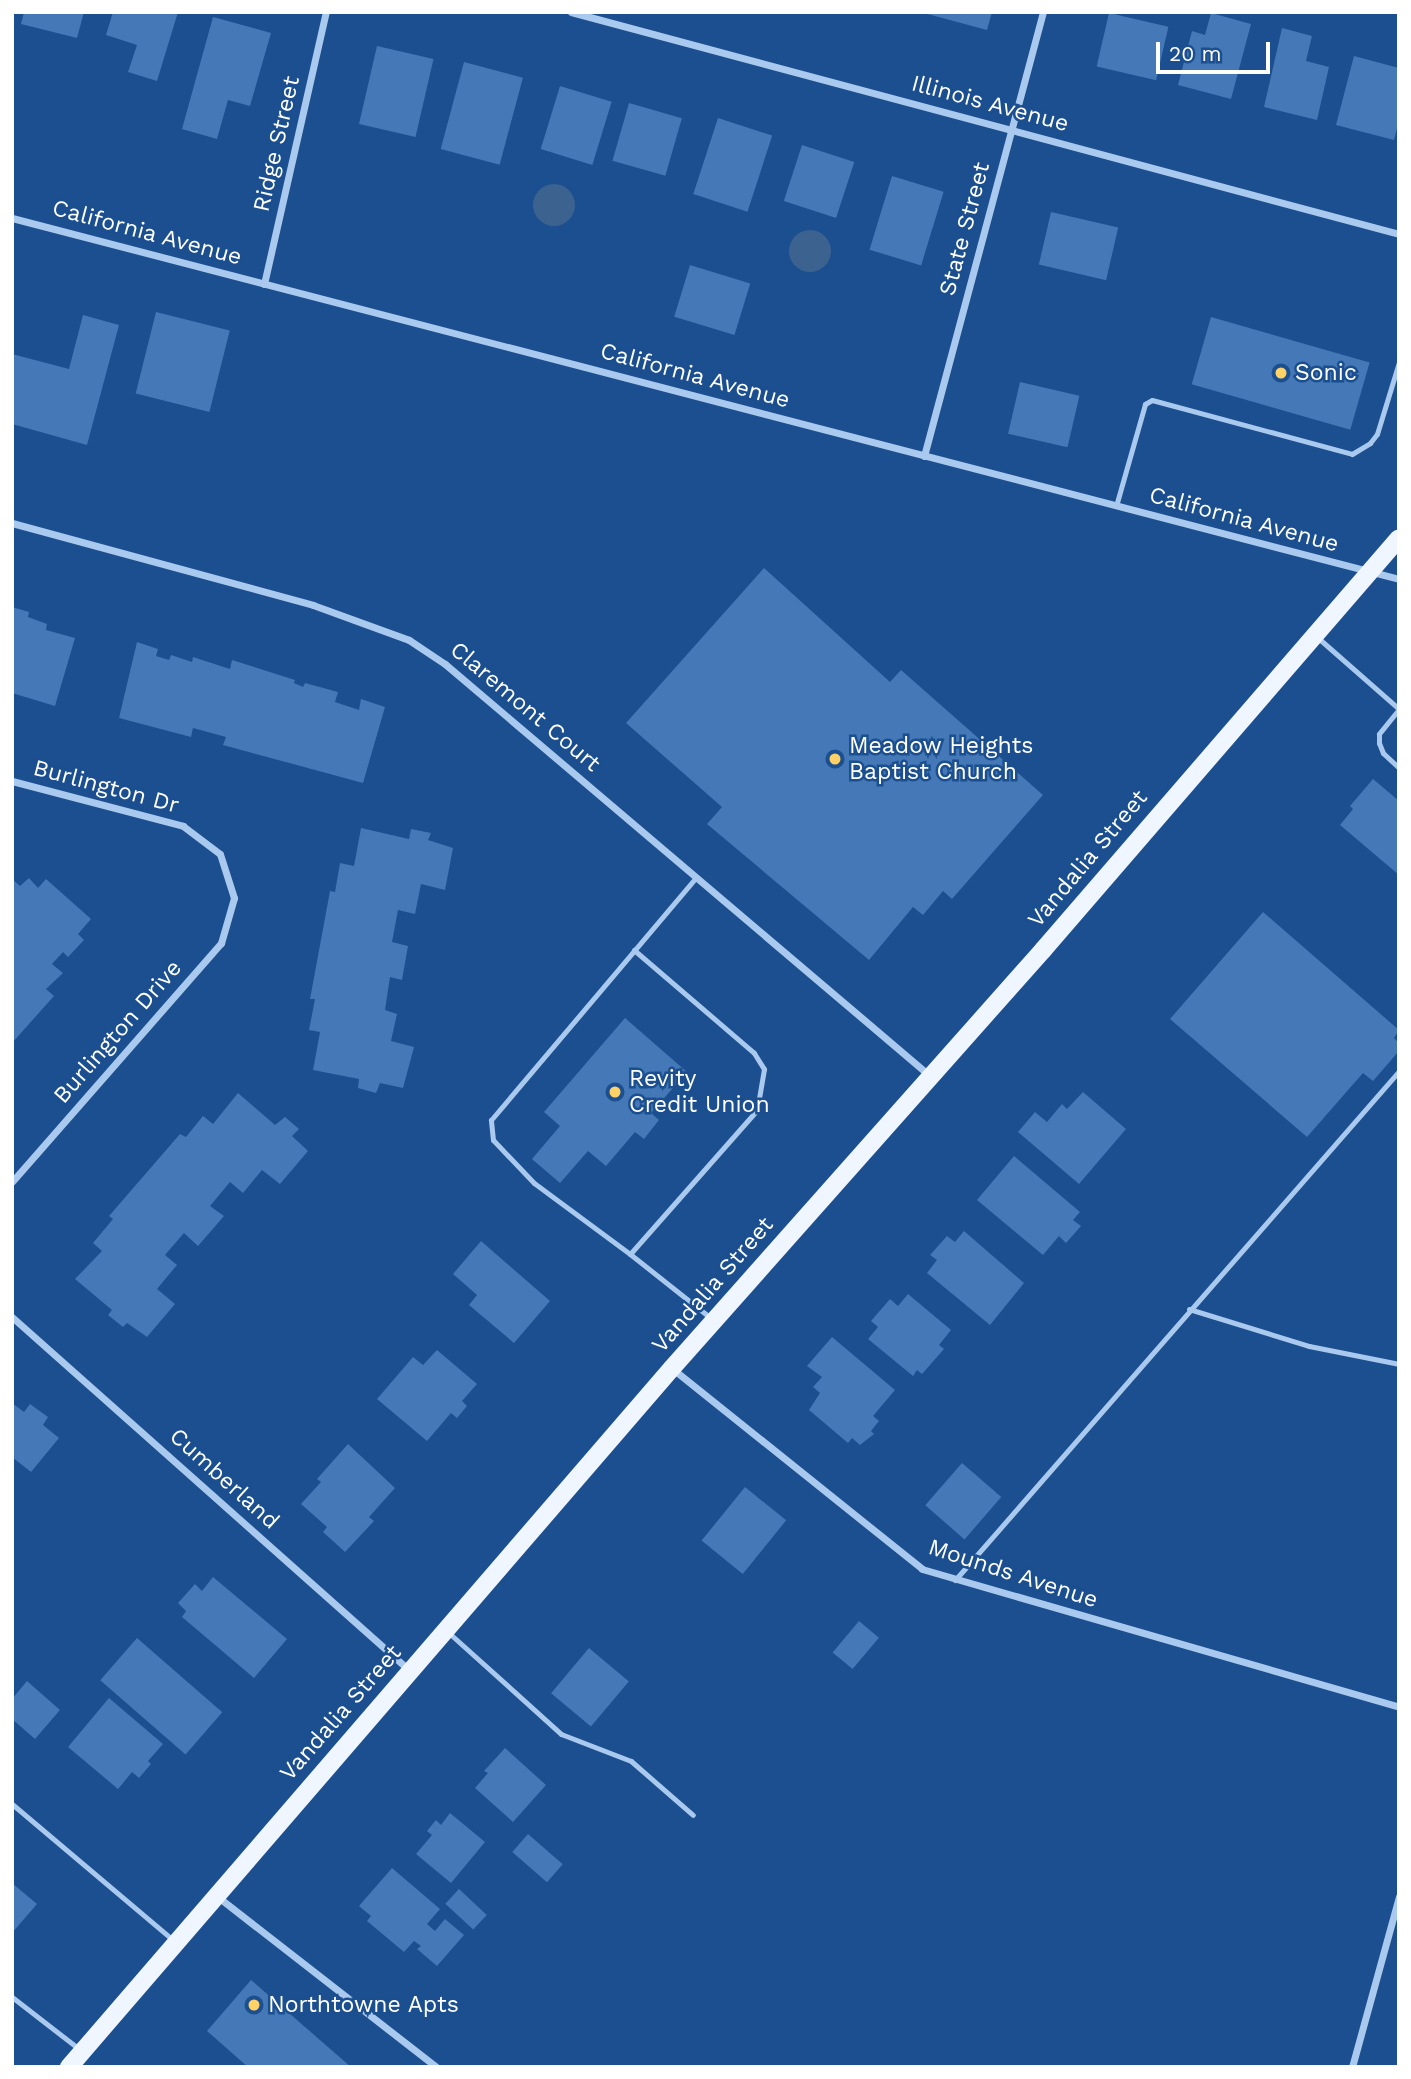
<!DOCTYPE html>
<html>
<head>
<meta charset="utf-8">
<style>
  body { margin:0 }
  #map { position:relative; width:1411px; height:2079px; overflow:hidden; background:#1b4f8f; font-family:"Work Sans",sans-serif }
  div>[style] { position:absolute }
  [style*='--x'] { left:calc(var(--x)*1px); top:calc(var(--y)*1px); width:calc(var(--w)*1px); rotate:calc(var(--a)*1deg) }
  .water>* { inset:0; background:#3c6290 }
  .round { border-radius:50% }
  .building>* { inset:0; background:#4478b7; transform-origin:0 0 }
  .lane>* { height:5px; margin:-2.5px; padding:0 2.5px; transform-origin:2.5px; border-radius:2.5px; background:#a9c9ee }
  .street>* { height:7px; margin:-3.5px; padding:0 3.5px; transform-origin:3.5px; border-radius:3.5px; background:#a9c9ee }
  .primary>* { height:18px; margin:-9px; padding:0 9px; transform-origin:9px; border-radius:9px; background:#f0f6ff }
  .dots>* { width:19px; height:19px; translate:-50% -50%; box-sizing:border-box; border:4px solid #1b4f8f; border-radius:50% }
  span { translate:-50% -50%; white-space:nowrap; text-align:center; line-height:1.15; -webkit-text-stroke:5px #1b4f8f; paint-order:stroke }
  .street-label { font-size:23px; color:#fff }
  .poi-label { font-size:23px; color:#fff }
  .left { translate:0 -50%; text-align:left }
  .frame { position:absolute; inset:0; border:14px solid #fff; pointer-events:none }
  .scale { position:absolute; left:1156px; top:42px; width:114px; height:32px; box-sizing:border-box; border:4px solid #fff; border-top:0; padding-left:9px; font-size:21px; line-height:24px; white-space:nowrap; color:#fff; -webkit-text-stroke:5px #1b4f8f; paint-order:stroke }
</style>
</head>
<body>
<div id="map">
  <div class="water">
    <i class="round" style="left:533px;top:184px;width:42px;height:42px"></i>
    <i class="round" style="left:789px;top:230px;width:42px;height:42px"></i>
  </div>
  <div class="building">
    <i style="clip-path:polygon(24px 12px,84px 12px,77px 38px,21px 24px)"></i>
    <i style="clip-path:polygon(113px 12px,178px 12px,157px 81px,128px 72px,137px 45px,106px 35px)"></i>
    <i style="clip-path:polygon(920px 12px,992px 12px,987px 30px)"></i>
    <i style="left:1109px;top:13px;width:61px;height:55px;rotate:13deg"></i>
    <i style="clip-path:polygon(1211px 13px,1251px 24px,1231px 99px,1178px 85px,1192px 31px,1205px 35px)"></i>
    <i style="clip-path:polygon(213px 17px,271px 33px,250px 106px,228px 100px,217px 139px,182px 129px)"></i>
    <i style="clip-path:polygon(1282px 28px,1312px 36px,1306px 61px,1329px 67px,1317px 120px,1264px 107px)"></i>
    <i style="left:377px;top:46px;width:58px;height:80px;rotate:13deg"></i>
    <i style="clip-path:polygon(1354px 56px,1399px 68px,1399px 121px,1394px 140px,1336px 125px)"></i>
    <i style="left:464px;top:62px;width:61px;height:90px;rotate:15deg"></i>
    <i style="left:560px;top:86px;width:54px;height:66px;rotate:17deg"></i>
    <i style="left:629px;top:103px;width:55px;height:60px;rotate:16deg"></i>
    <i style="left:718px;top:118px;width:57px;height:80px;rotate:18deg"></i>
    <i style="left:802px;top:145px;width:55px;height:59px;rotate:18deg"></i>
    <i style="left:892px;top:176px;width:54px;height:77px;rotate:17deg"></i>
    <i style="left:1051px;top:212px;width:69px;height:54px;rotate:13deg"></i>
    <i style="left:690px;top:265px;width:63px;height:54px;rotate:17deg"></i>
    <i style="left:156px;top:312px;width:76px;height:84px;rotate:14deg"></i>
    <i style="clip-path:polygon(83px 315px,119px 325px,87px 445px,12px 424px,12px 354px,69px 369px)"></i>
    <i style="left:1211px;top:317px;width:165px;height:70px;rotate:16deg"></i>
    <i style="left:1020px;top:382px;width:61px;height:53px;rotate:13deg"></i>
    <i style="clip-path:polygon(764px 568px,890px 682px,901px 670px,1043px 795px,952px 899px,943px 891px,923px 915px,913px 907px,869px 960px,707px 824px,722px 807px,626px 723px)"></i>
    <i style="clip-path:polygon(12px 607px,29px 612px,28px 617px,47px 624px,46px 630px,75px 638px,55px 706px,12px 693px)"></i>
    <i style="clip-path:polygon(137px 642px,158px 649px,156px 656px,169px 660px,171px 655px,192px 662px,193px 657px,230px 669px,232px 660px,295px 680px,294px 683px,303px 687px,305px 683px,338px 692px,335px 702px,359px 710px,361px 699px,385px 707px,363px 783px,223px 745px,226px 737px,193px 728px,191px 737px,119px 718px)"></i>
    <i style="clip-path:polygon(1373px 779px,1399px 801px,1399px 875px,1340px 825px,1353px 809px,1350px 806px)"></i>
    <i style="clip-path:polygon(361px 828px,409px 839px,411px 829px,431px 833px,428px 840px,453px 848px,445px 890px,421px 884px,415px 914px,398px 910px,392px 942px,408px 946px,402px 980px,390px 977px,385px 1010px,397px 1014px,391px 1041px,414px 1047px,403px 1088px,380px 1083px,376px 1093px,358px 1088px,359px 1079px,313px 1070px,320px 1032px,309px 1030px,315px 999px,310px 999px,330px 891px,335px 892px,340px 863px,354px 866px)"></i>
    <i style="clip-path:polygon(29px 878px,38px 888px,46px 879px,91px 919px,78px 934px,84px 940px,68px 957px,63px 952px,52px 964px,63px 973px,46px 989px,54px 996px,12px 1043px,12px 879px,20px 886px)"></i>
    <i style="clip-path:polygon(1263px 912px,1399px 1030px,1394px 1038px,1399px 1043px,1399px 1051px,1373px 1081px,1363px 1073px,1307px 1137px,1170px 1019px)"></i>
    <i style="clip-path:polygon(625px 1018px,687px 1072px,651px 1113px,659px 1120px,644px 1139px,635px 1132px,606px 1166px,588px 1151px,560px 1183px,532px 1159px,560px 1126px,544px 1112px)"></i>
    <i style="clip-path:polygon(1083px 1092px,1126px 1129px,1079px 1184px,1018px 1132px,1035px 1112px,1047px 1122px,1062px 1104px,1067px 1109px)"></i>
    <i style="clip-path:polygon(238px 1093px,275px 1125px,285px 1117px,299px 1129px,292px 1136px,308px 1151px,280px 1184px,262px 1170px,243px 1193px,230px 1182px,210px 1206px,224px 1216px,198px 1246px,184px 1233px,165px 1255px,177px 1265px,157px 1289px,175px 1304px,147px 1337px,127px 1323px,123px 1327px,108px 1315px,112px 1310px,75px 1279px,102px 1251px,93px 1243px,113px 1219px,109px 1216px,180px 1134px,186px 1137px,203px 1116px,213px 1124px)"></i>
    <i style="clip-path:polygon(1014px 1156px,1080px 1212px,1073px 1220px,1081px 1226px,1066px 1243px,1059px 1236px,1043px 1255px,977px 1200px)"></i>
    <i style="clip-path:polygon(964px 1231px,1024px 1283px,990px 1325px,927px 1273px,937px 1260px,930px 1255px,947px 1236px,955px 1242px)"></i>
    <i style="clip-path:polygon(481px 1241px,550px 1301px,514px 1343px,469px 1305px,477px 1295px,453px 1274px)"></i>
    <i style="clip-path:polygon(908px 1294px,951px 1330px,939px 1345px,944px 1349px,922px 1374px,917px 1370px,913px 1376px,868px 1339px,878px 1327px,871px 1321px,890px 1299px,898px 1306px)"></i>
    <i style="clip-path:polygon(832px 1337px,895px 1390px,873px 1416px,879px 1421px,871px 1431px,874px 1434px,860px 1445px,852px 1438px,848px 1443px,809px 1410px,820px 1393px,813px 1387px,822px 1377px,807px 1366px)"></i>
    <i style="clip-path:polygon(437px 1350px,477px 1384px,462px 1401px,467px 1406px,457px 1418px,451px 1413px,427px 1441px,377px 1399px,413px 1357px,423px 1365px)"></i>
    <i style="clip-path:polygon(12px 1403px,24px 1412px,30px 1404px,48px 1417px,43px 1425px,59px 1438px,31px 1472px,12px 1457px)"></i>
    <i style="clip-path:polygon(348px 1444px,395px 1488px,369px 1517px,374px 1521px,345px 1552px,323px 1532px,327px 1527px,301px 1504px,321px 1482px,317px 1479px)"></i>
    <i style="left:962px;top:1463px;width:52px;height:56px;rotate:41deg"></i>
    <i style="left:745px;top:1487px;width:53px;height:69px;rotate:39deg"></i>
    <i style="clip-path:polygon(213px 1577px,287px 1639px,254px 1678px,182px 1617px,186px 1611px,178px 1603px,195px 1584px,202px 1591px)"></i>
    <i style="left:859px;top:1621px;width:26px;height:41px;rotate:40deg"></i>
    <i style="left:137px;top:1638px;width:113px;height:56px;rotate:41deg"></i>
    <i style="left:589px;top:1648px;width:52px;height:59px;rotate:40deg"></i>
    <i style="clip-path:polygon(27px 1681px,60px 1710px,35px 1739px,12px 1719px,12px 1699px)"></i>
    <i style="clip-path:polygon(109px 1698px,163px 1744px,148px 1761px,151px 1764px,139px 1778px,132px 1772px,118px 1789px,68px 1747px)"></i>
    <i style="clip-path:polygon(505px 1748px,546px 1785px,513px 1822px,475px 1788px,488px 1773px,484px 1771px)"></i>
    <i style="clip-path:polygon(450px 1813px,485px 1842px,451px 1883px,416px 1854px,432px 1835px,427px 1831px,436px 1820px,441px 1825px)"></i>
    <i style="left:528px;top:1834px;width:46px;height:24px;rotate:41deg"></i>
    <i style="clip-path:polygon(392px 1868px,440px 1909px,427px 1924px,435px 1931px,445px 1919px,464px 1935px,437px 1966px,417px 1949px,421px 1946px,414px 1941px,404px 1952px,367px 1921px,371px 1916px,359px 1906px)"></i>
    <i style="clip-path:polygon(12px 1883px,37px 1904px,12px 1933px)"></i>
    <i style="left:459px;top:1889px;width:38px;height:20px;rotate:43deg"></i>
    <i style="clip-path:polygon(251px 1980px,351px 2067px,248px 2067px,207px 2031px)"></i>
  </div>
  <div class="lane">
    <i style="--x:1116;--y:506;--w:106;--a:-74.1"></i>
    <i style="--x:1145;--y:404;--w:8;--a:-30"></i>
    <i style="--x:1152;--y:400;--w:207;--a:15.1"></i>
    <i style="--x:1352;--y:454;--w:21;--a:-31"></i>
    <i style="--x:1370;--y:443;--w:11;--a:-52"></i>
    <i style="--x:1377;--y:434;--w:75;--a:-73"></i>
    <i style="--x:1317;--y:637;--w:109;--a:41.3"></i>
    <i style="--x:1399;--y:709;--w:32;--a:129"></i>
    <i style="--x:1379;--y:734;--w:9;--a:90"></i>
    <i style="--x:1379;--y:743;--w:11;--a:68"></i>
    <i style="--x:1383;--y:753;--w:22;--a:43"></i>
    <i style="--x:634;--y:950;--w:158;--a:40.6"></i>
    <i style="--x:754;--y:1053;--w:19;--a:58"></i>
    <i style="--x:764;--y:1069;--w:42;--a:99.7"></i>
    <i style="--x:757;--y:1110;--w:192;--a:131.4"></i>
    <i style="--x:630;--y:1254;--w:119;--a:-143.5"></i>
    <i style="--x:534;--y:1183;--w:59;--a:-133.6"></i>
    <i style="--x:493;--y:1140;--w:20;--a:-96"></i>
    <i style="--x:491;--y:1120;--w:318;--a:-49.8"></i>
    <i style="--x:630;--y:1254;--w:105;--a:38.4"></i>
    <i style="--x:1189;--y:1309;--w:126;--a:17.1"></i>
    <i style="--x:1309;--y:1346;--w:92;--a:11.3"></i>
    <i style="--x:955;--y:1580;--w:675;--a:-48.9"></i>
    <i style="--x:449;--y:1633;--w:151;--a:42"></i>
    <i style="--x:561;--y:1734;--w:75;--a:21.1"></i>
    <i style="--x:631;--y:1761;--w:82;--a:41.1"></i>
    <i style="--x:12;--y:1804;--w:211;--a:40.2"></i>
    <i style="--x:12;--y:1997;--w:85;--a:37.8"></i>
  </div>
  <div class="street">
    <i style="--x:571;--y:12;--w:857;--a:15.01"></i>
    <i style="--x:12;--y:218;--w:1433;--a:14.59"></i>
    <i style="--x:264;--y:284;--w:279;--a:-77.2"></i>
    <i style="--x:924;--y:456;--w:460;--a:-75"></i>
    <i style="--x:12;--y:523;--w:312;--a:15.2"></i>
    <i style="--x:313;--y:605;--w:102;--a:20"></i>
    <i style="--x:409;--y:640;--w:43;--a:33.7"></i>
    <i style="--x:445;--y:664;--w:635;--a:40.34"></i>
    <i style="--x:12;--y:781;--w:177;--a:14.7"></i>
    <i style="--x:183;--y:826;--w:46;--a:37.1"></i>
    <i style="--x:220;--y:854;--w:46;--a:72.3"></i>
    <i style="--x:234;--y:898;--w:47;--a:106.1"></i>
    <i style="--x:221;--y:943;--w:317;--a:131.2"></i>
    <i style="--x:12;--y:1317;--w:531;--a:41.64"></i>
    <i style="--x:674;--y:1370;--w:318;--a:38.7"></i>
    <i style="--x:922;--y:1569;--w:497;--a:16.1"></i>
    <i style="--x:218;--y:1897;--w:276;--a:37.9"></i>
    <i style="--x:1352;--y:2067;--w:177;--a:-74.6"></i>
  </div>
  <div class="primary">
    <i style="--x:69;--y:2067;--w:923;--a:-49.22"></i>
    <i style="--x:672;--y:1368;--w:559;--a:-48.41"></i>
    <i style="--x:1043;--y:950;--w:544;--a:-49.17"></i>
  </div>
  <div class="dots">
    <i style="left:1281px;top:373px;background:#ffd166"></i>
    <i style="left:835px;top:759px;background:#ffd166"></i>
    <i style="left:615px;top:1092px;background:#ffd166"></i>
    <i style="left:254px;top:2005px;background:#ffd166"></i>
  </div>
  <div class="street-label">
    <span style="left:990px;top:104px;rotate:15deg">Illinois Avenue</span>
    <span style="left:277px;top:144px;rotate:-77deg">Ridge Street</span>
    <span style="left:965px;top:229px;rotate:-75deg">State Street</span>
    <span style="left:147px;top:233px;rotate:15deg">California Avenue</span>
    <span style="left:695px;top:376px;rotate:15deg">California Avenue</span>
    <span style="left:1244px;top:520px;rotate:15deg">California Avenue</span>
    <span style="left:525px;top:707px;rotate:40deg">Claremont Court</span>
    <span style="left:106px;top:787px;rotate:15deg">Burlington Dr</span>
    <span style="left:1088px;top:859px;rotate:-50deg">Vandalia Street</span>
    <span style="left:118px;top:1032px;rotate:-49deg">Burlington Drive</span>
    <span style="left:713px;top:1285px;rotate:-49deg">Vandalia Street</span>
    <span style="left:224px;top:1479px;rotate:42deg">Cumberland</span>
    <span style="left:1013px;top:1574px;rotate:18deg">Mounds Avenue</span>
    <span style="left:341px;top:1713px;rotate:-49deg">Vandalia Street</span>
  </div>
  <div class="poi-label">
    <span class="left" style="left:1295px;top:373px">Sonic</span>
    <span class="left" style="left:849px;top:759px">Meadow Heights<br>Baptist Church</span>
    <span class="left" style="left:629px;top:1092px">Revity<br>Credit Union</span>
    <span class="left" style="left:268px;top:2005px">Northtowne Apts</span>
  </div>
  <div class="frame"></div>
  <div class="scale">20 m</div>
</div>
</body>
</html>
